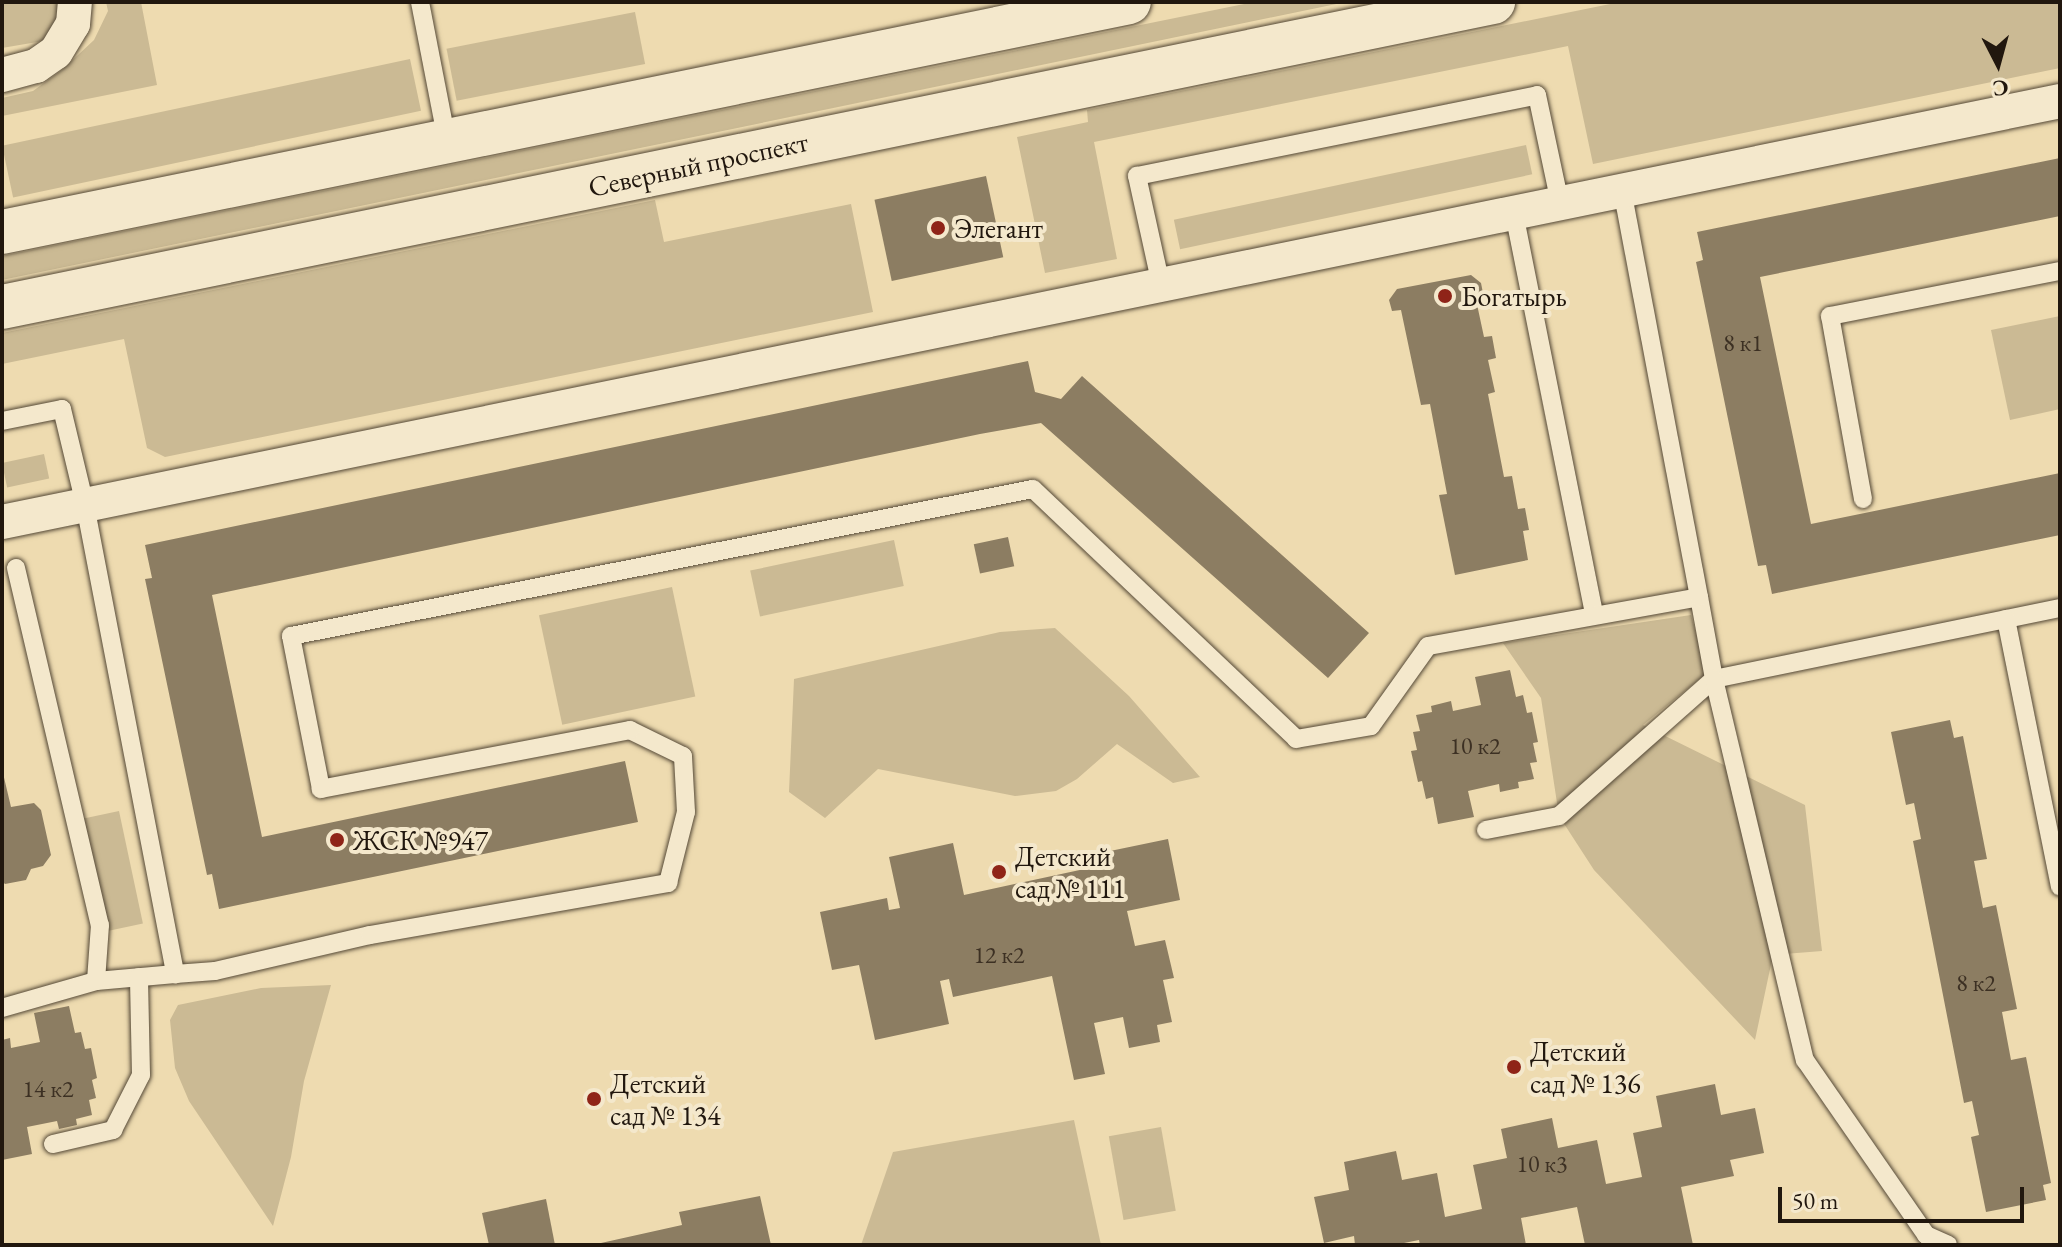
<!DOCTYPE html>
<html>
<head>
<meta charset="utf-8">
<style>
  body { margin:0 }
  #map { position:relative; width:2062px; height:1247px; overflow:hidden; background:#eedbb0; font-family:"EB Garamond",serif }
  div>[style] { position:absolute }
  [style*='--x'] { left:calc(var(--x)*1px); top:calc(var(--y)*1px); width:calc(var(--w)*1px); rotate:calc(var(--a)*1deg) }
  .green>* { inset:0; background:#cbba94; transform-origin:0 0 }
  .building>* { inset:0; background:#8c7d62; transform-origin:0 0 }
  .roads { filter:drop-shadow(0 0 2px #544836) drop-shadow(0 0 2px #544836) }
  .service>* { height:18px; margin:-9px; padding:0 9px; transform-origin:9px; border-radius:9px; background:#f4e8cc }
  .minor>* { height:34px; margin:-17px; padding:0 17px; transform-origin:17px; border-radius:17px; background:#f4e8cc }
  .secondary>* { height:44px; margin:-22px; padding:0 22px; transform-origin:22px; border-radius:22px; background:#f4e8cc }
  .dots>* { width:22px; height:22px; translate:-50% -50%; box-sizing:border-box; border:4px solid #f4e8cc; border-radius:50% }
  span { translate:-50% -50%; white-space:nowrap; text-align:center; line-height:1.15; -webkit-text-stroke:8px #f4e8cc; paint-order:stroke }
  .number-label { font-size:24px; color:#3c3023 }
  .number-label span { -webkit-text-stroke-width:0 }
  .street-label { font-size:28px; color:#21170e }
  .poi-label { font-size:28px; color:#21170e }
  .left { translate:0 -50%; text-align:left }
  .frame { position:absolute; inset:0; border:4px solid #21170e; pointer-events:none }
  .north { position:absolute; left:1958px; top:24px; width:80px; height:80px; -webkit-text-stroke:6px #f4e8cc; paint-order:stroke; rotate:174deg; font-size:22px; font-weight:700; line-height:32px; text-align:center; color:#21170e }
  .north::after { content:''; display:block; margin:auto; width:28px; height:36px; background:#21170e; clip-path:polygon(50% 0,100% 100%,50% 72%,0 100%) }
  .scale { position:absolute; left:1778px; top:1187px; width:246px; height:36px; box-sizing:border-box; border:4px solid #21170e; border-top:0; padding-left:10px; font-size:24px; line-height:28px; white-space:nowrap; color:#21170e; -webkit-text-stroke:6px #f4e8cc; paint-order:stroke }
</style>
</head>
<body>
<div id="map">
  <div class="green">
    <i style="clip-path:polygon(2px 2px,61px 2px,57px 27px,43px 41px,2px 48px)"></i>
    <i style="clip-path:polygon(106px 2px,141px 2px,157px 85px,2px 116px,2px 98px,33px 91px,62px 70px,94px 40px,108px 11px)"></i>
    <i style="clip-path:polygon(1254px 2px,1346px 2px,2px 280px,2px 256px)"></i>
    <i style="clip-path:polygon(1620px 2px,2060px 2px,2060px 68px,1593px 164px,1568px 46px,1094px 142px,1117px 259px,1045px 273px,1017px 137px,1088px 122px,1087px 110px)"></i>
    <i style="left:635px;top:12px;width:53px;height:192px;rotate:79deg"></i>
    <i style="left:410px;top:59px;width:53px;height:417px;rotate:78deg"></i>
    <i style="left:1526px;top:145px;width:30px;height:360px;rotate:78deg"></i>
    <i style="clip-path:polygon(655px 200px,664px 242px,851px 204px,873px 312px,165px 457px,147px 448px,124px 339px,2px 364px,2px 333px)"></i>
    <i style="clip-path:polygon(2060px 316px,2060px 409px,2010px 420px,1991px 330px)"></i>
    <i style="left:44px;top:454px;width:25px;height:43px;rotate:78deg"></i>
    <i style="left:894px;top:540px;width:47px;height:147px;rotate:78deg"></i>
    <i style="left:672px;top:587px;width:112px;height:136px;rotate:78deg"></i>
    <i style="clip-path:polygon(1691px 615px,1707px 673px,1643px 725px,1805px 805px,1822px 951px,1773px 955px,1755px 1040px,1594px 870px,1559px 816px,1541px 698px,1503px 643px)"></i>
    <i style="clip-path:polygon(1055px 628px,1129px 696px,1200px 777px,1173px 783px,1117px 744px,1077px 779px,1056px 791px,1015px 796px,878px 769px,825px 818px,789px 792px,794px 679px,1000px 632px)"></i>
    <i style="left:119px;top:811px;width:115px;height:36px;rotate:78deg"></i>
    <i style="clip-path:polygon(331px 985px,304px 1081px,291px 1157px,273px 1226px,189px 1101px,175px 1068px,170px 1020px,178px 1005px,261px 988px)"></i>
    <i style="clip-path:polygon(1074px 1120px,1101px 1245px,861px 1245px,893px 1152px)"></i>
    <i style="left:1161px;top:1127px;width:85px;height:53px;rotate:80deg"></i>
  </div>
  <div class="building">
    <i style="clip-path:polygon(2060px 158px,2060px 216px,1760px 277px,1811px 524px,2060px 473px,2060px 535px,1772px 594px,1766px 565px,1758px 566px,1696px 262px,1703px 260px,1697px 232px)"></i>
    <i style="left:986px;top:176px;width:83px;height:114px;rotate:78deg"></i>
    <i style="clip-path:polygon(1471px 275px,1481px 283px,1483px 293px,1475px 295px,1484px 337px,1492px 336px,1496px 358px,1488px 360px,1495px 392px,1488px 394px,1504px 477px,1512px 476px,1518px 509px,1525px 508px,1529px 530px,1523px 531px,1528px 560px,1455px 575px,1439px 495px,1447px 494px,1430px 404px,1421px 405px,1401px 310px,1392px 311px,1389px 300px,1397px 289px)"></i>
    <i style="clip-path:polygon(1028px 361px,1035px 392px,1061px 399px,1082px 376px,1369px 633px,1328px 678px,1041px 423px,980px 434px,212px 595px,262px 837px,625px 761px,638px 822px,219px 909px,212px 874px,207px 875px,145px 579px,152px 578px,145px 545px)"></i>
    <i style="left:1008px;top:537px;width:30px;height:35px;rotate:78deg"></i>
    <i style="clip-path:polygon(1510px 670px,1516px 697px,1523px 695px,1527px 713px,1532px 712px,1538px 742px,1533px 743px,1537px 762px,1530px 763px,1534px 779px,1518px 782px,1519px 788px,1500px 792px,1499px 784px,1468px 791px,1474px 817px,1438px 824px,1433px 797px,1426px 799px,1422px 781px,1418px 782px,1411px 751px,1417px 750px,1413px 732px,1420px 731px,1416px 715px,1432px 712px,1431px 706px,1451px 701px,1453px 711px,1481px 705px,1475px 677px)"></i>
    <i style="clip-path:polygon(1950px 720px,1954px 738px,1963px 736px,1987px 859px,1974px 861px,1983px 908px,1996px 905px,2017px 1009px,2002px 1012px,2011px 1060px,2026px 1057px,2051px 1183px,2043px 1185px,2046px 1200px,1986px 1212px,1971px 1137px,1979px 1135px,1972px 1101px,1964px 1103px,1913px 841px,1921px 839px,1914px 803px,1906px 805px,1891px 732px)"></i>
    <i style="clip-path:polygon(2px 769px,11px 807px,34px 803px,41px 810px,51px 855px,43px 866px,31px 869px,26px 880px,5px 884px,2px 881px)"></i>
    <i style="clip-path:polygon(1168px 839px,1180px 900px,1127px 911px,1135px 946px,1165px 940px,1174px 978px,1163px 980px,1172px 1022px,1157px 1025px,1160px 1042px,1129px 1048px,1123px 1017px,1094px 1023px,1105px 1074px,1074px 1080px,1052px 976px,953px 997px,949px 979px,940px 981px,949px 1024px,875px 1040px,859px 965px,832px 970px,820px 912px,887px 898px,889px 910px,900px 908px,889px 857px,953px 843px,964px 895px,1089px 868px,1086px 856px)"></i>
    <i style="clip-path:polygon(69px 1006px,75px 1033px,81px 1032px,85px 1049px,91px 1048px,97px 1078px,92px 1080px,96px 1098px,89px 1100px,92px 1115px,76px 1119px,77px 1125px,59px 1129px,57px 1121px,27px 1127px,32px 1154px,2px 1160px,2px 1040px,10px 1038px,11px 1048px,40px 1042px,34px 1013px)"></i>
    <i style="clip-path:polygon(1715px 1084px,1721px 1115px,1755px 1108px,1764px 1153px,1730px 1160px,1734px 1176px,1681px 1187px,1693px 1245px,1585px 1245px,1577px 1207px,1521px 1218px,1526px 1245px,1420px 1245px,1419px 1240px,1394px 1245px,1355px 1245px,1354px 1236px,1324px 1243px,1314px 1197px,1349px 1190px,1344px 1162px,1396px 1151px,1402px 1180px,1437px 1173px,1445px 1217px,1482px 1209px,1473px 1165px,1507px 1158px,1501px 1129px,1552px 1118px,1558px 1148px,1597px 1140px,1606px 1184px,1642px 1177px,1633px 1133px,1662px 1127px,1656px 1096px)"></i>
    <i style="clip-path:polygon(760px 1196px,771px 1245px,592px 1245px,682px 1225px,679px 1212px)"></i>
    <i style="clip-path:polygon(546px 1199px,555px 1245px,489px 1245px,482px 1213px)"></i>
  </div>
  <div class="roads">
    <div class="service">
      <i style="--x:420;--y:2;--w:142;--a:79"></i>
      <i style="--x:1514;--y:213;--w:410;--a:78.7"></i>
      <i style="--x:1161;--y:285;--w:112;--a:-102.4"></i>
      <i style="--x:1137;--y:176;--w:408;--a:-11.4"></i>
      <i style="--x:1537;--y:95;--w:110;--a:78"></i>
      <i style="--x:2;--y:421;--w:61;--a:-11.3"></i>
      <i style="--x:62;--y:409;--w:99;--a:76.5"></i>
      <i style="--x:85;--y:505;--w:478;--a:79.1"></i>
      <i style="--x:175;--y:974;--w:79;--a:174.9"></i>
      <i style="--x:96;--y:981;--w:98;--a:164"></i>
      <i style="--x:1863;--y:499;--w:186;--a:-100.2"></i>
      <i style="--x:1830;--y:316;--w:234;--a:-11.1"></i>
      <i style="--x:16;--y:568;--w:367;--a:76.8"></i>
      <i style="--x:100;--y:925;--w:56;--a:94.1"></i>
      <i style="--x:1699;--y:597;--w:83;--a:79.6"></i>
      <i style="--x:1714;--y:679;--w:353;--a:-11.6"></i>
      <i style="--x:2006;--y:619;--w:273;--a:78.6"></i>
      <i style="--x:1486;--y:830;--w:74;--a:-10.9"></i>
      <i style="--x:1559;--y:816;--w:207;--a:-41.5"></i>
      <i style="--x:1714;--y:679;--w:392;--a:76.6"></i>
      <i style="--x:1805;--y:1060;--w:213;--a:55.3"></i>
      <i style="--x:1926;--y:1235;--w:24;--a:24"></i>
      <i style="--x:175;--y:974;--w:40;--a:-4.3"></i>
      <i style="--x:215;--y:971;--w:159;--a:-13.1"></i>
      <i style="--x:370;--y:935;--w:303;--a:-9.9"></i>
      <i style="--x:668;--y:883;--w:73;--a:-75.8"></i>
      <i style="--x:686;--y:812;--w:56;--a:-93.1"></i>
      <i style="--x:683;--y:756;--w:59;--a:-153.9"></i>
      <i style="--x:630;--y:730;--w:315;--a:169.2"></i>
      <i style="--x:321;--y:789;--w:156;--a:-101.1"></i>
      <i style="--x:291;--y:636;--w:756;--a:-11.21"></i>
      <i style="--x:1033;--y:489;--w:363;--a:43.5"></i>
      <i style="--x:1296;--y:739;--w:76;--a:-9.8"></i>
      <i style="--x:1371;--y:726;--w:98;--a:-54.5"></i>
      <i style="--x:1428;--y:646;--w:275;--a:-10.2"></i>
      <i style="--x:1699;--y:597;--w:413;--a:-100.7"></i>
      <i style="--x:53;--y:1144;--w:62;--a:-13.1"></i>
      <i style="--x:113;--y:1130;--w:62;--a:-63"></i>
      <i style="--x:141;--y:1075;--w:98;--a:-91.2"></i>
    </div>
    <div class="minor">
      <i style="--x:2;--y:75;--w:35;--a:-15"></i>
      <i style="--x:36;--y:66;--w:24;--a:-35"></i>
      <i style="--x:56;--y:52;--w:33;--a:-59"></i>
      <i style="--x:73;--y:24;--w:22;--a:-85"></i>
      <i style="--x:2;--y:522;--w:2101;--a:-11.56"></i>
    </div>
    <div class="secondary">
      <i style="--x:2;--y:232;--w:1150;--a:-11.53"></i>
      <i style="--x:2;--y:307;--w:1522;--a:-11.56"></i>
    </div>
  </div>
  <div class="dots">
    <i style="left:938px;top:228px;background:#8f2418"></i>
    <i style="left:1445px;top:296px;background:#8f2418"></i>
    <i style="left:337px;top:840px;background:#8f2418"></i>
    <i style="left:999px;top:872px;background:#8f2418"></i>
    <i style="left:1514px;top:1067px;background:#8f2418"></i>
    <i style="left:594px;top:1099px;background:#8f2418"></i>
  </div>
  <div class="number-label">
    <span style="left:1743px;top:343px">8 к1</span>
    <span style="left:1475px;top:746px">10 к2</span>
    <span style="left:999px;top:955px">12 к2</span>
    <span style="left:1976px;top:983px">8 к2</span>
    <span style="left:48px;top:1089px">14 к2</span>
    <span style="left:1542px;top:1164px">10 к3</span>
  </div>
  <div class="street-label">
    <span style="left:698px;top:164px;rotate:-12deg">Северный проспект</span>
  </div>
  <div class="poi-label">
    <span class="left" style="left:954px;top:228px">Элегант</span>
    <span class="left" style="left:1461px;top:296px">Богатырь</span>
    <span class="left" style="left:353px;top:840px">ЖСК №947</span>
    <span class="left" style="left:1015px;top:872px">Детский<br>сад № 111</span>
    <span class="left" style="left:1530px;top:1067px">Детский<br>сад № 136</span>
    <span class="left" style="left:610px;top:1099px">Детский<br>сад № 134</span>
  </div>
  <div class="frame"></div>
  <div class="north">С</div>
  <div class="scale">50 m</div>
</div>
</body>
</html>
